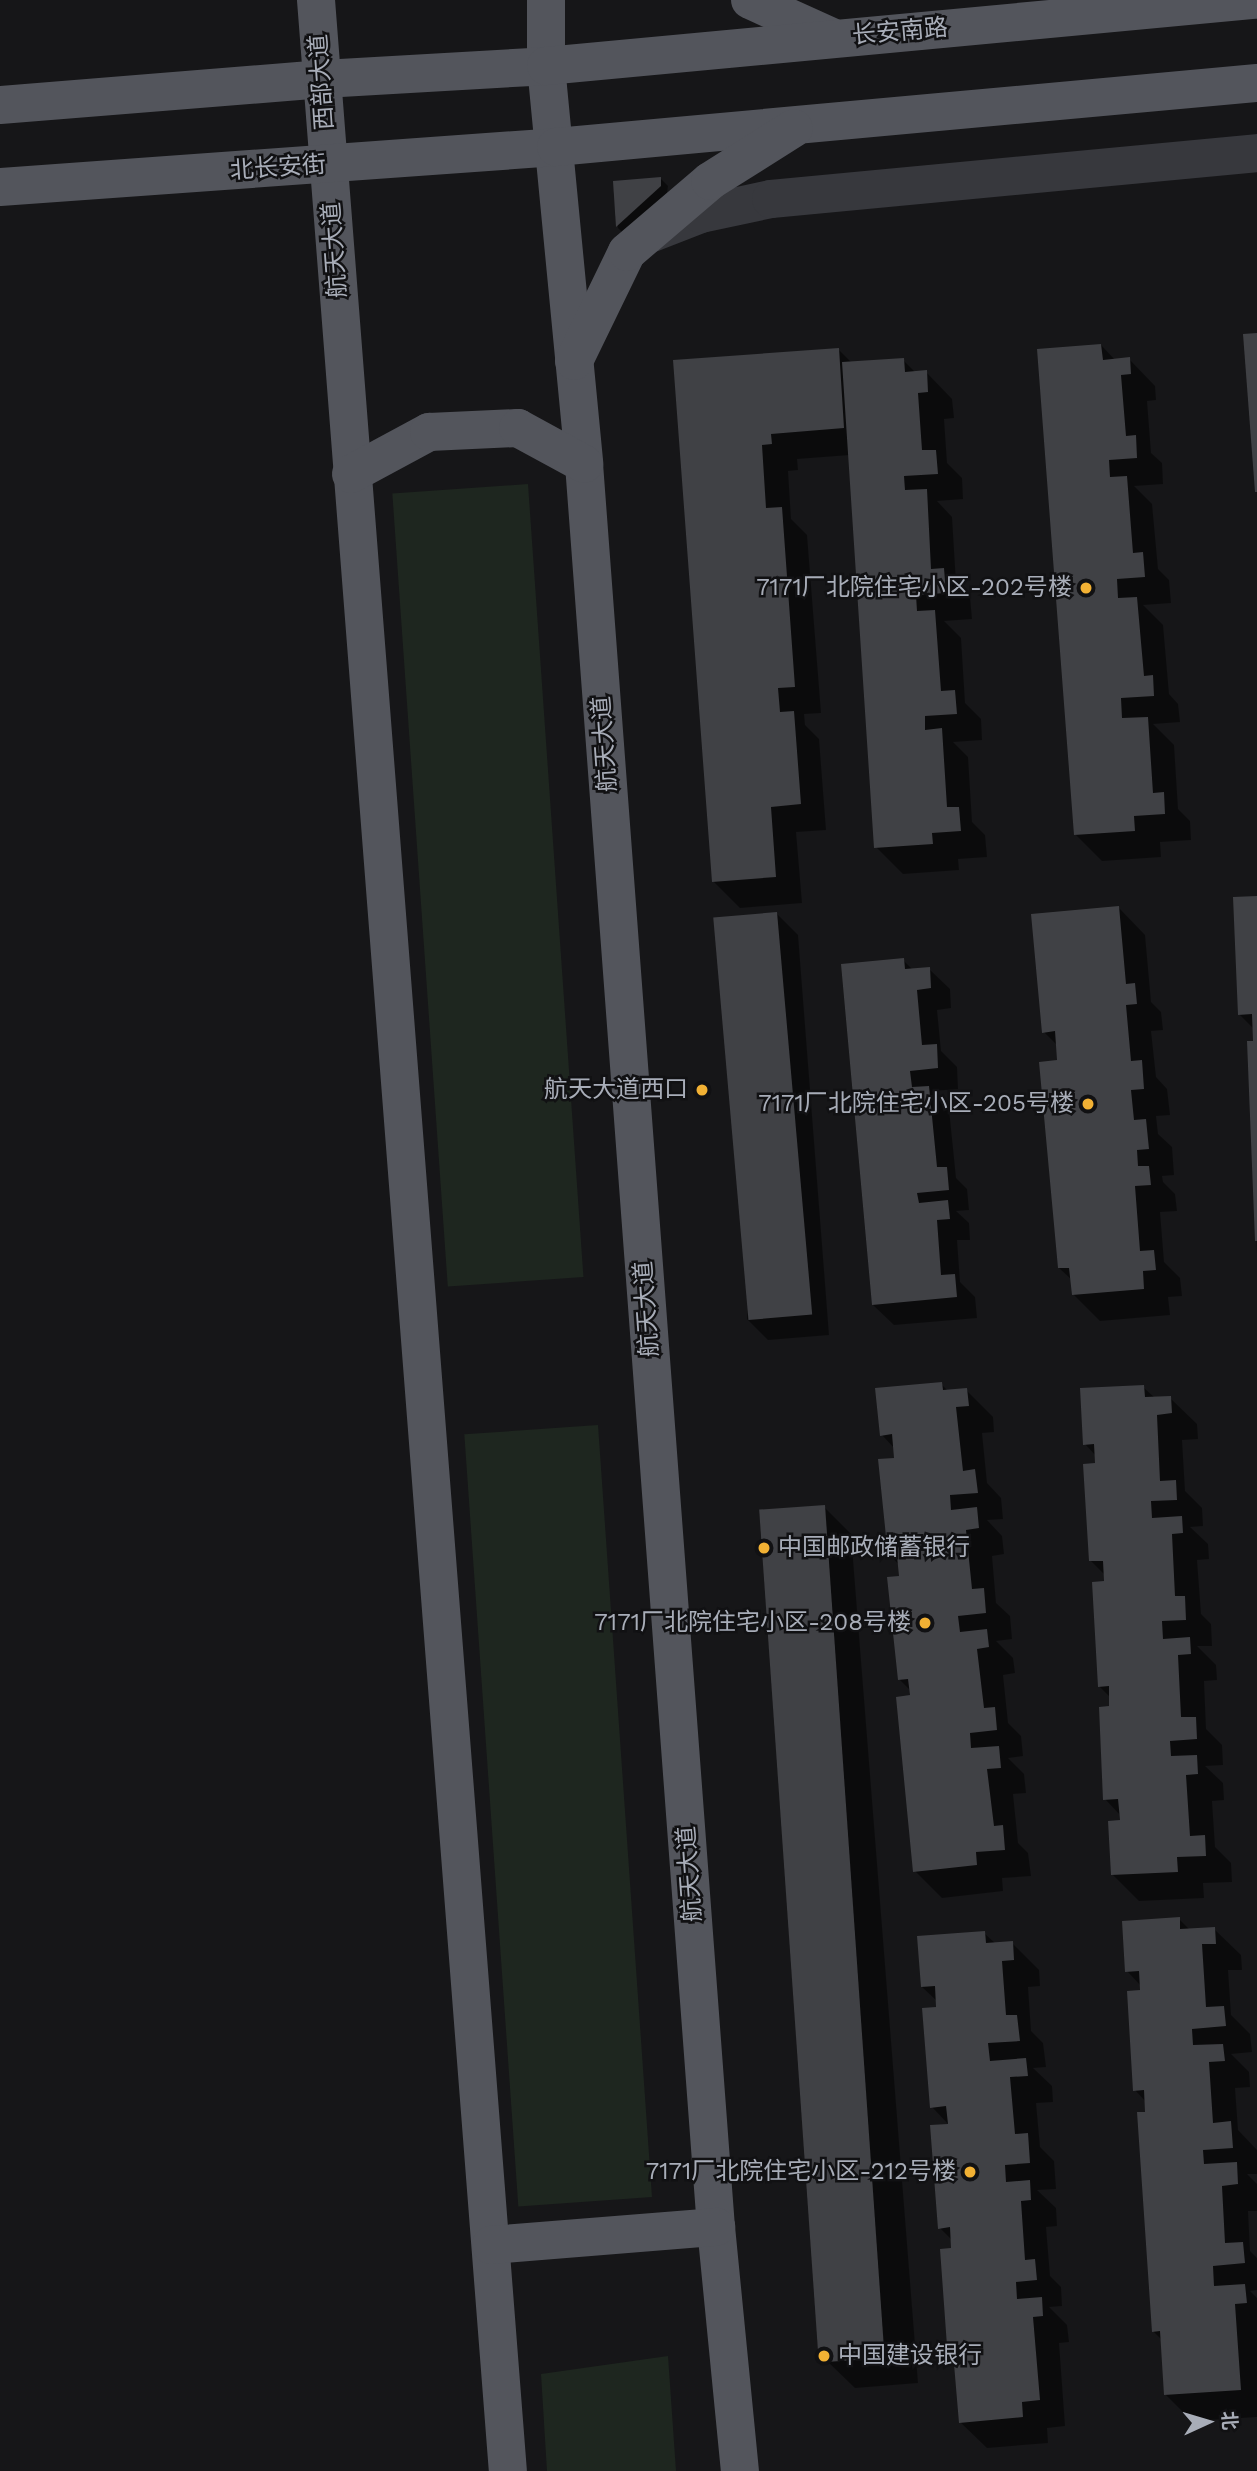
<!DOCTYPE html>
<html>
<head>
<meta charset="utf-8">
<style>
  body { margin:0 }
  #map { position:relative; width:1257px; height:2471px; overflow:hidden; background:#161618; font-family:"Work Sans","Noto Sans SC",sans-serif }
  div>[style] { position:absolute }
  [style*='--x'] { left:calc(var(--x)*1px); top:calc(var(--y)*1px); width:calc(var(--w)*1px); rotate:calc(var(--a)*1deg) }
  .green>* { inset:0; background:#1e261f; transform-origin:0 0 }
  .shadow>* { inset:0; background:#0007 }
  .building>* { inset:0; background:#404145; transform-origin:0 0 }
  .street>* { height:38px; margin:-19px; padding:0 19px; transform-origin:19px; border-radius:19px; background:#37383d }
  .primary>* { height:38px; margin:-19px; padding:0 19px; transform-origin:19px; border-radius:19px; background:#53555c }
  .dots>* { width:19px; height:19px; translate:-50% -50%; box-sizing:border-box; border:4px solid #111113; border-radius:50% }
  span { translate:-50% -50%; white-space:nowrap; text-align:center; line-height:1.15; -webkit-text-stroke:5px #111113; paint-order:stroke }
  .street-label { font-size:24px; color:#a8adb8 }
  .poi-label { font-size:24px; color:#a8adb8 }
  .right { translate:-100% -50%; text-align:right }
  .left { translate:0 -50%; text-align:left }
  .north { position:absolute; left:1173px; top:2387px; width:70px; height:70px; -webkit-text-stroke:5px #111113; paint-order:stroke; rotate:86deg; font-size:19px; font-weight:700; line-height:28px; text-align:center; color:#a8adb8 }
  .north::after { content:''; display:block; margin:auto; width:24px; height:32px; background:#a8adb8; clip-path:polygon(50% 0,100% 100%,50% 72%,0 100%) }
</style>
</head>
<body>
<div id="map">
  <div class="green">
    <i style="left:528px;top:484px;width:795px;height:136px;rotate:86deg"></i>
    <i style="left:598px;top:1425px;width:774px;height:134px;rotate:86deg"></i>
    <i style="clip-path:polygon(668px 2356px,676px 2471px,547px 2471px,541px 2374px)"></i>
  </div>
  <div class="shadow">
    <i style="clip-path:polygon(661px 179px,668px 186px,667px 193px,624px 234px,618px 228px,615px 182px)"></i>
    <i style="clip-path:polygon(1101px 345px,1116px 361px,1129px 359px,1155px 386px,1156px 400px,1147px 401px,1151px 453px,1162px 463px,1163px 484px,1134px 486px,1152px 504px,1158px 569px,1169px 580px,1171px 603px,1143px 605px,1163px 625px,1169px 694px,1178px 704px,1180px 722px,1153px 724px,1174px 745px,1178px 809px,1190px 821px,1191px 840px,1160px 842px,1161px 857px,1102px 861px,1075px 834px)"></i>
    <i style="clip-path:polygon(838px 349px,852px 363px,903px 360px,916px 373px,926px 372px,952px 399px,954px 418px,944px 419px,947px 463px,962px 478px,963px 499px,937px 501px,952px 517px,956px 583px,970px 597px,972px 619px,944px 621px,961px 638px,965px 703px,981px 719px,982px 740px,953px 742px,968px 757px,972px 822px,985px 835px,987px 857px,958px 859px,959px 870px,903px 874px,876px 847px,850px 455px,797px 459px,798px 470px,788px 471px,791px 519px,807px 535px,821px 713px,804px 714px,805px 725px,819px 739px,826px 830px,796px 832px,802px 903px,740px 908px,713px 881px,675px 361px)"></i>
    <i style="clip-path:polygon(1257px 898px,1257px 1254px,1249px 1043px,1255px 1042px,1254px 1029px,1239px 1014px)"></i>
    <i style="clip-path:polygon(1119px 908px,1145px 935px,1151px 1002px,1161px 1012px,1163px 1030px,1151px 1031px,1156px 1077px,1167px 1089px,1170px 1115px,1156px 1116px,1158px 1134px,1172px 1147px,1174px 1175px,1162px 1176px,1163px 1182px,1175px 1194px,1177px 1211px,1160px 1212px,1164px 1262px,1180px 1278px,1182px 1296px,1168px 1297px,1170px 1315px,1100px 1321px,1073px 1294px,1072px 1280px,1059px 1268px,1059px 1061px,1058px 1046px,1044px 1032px)"></i>
    <i style="clip-path:polygon(777px 914px,798px 935px,829px 1335px,768px 1340px,747px 1319px)"></i>
    <i style="clip-path:polygon(903px 960px,913px 970px,929px 969px,950px 989px,951px 1008px,937px 1010px,941px 1051px,957px 1067px,958px 1089px,932px 1091px,949px 1109px,956px 1178px,967px 1189px,969px 1210px,956px 1211px,969px 1223px,970px 1240px,957px 1240px,960px 1282px,975px 1297px,977px 1318px,894px 1325px,873px 1305px)"></i>
    <i style="clip-path:polygon(941px 1384px,949px 1392px,966px 1390px,993px 1417px,994px 1432px,982px 1433px,987px 1483px,1001px 1498px,1003px 1519px,987px 1520px,1002px 1536px,1004px 1554px,992px 1556px,996px 1603px,1010px 1616px,1012px 1639px,996px 1641px,1013px 1658px,1015px 1673px,1003px 1675px,1008px 1723px,1021px 1736px,1023px 1756px,1008px 1758px,1024px 1774px,1026px 1793px,1013px 1794px,1018px 1843px,1028px 1853px,1031px 1876px,1002px 1878px,1003px 1891px,942px 1898px,915px 1871px,912px 1697px,911px 1691px,899px 1679px,901px 1577px,900px 1566px,890px 1555px,896px 1459px,895px 1449px,882px 1435px)"></i>
    <i style="clip-path:polygon(1143px 1387px,1155px 1398px,1170px 1398px,1197px 1424px,1198px 1439px,1182px 1440px,1185px 1491px,1202px 1508px,1203px 1526px,1190px 1527px,1208px 1544px,1209px 1559px,1197px 1560px,1201px 1614px,1211px 1624px,1212px 1646px,1197px 1646px,1216px 1665px,1217px 1680px,1204px 1681px,1206px 1729px,1222px 1745px,1223px 1765px,1205px 1766px,1223px 1783px,1224px 1800px,1212px 1801px,1215px 1847px,1231px 1863px,1232px 1882px,1203px 1883px,1204px 1898px,1139px 1901px,1112px 1874px,1122px 1822px,1121px 1816px,1105px 1799px,1111px 1707px,1111px 1698px,1099px 1686px,1105px 1575px,1090px 1560px,1096px 1456px,1085px 1444px)"></i>
    <i style="clip-path:polygon(824px 1507px,851px 1534px,918px 2383px,855px 2388px,828px 2362px)"></i>
    <i style="clip-path:polygon(1179px 1919px,1190px 1930px,1214px 1929px,1241px 1955px,1242px 1970px,1228px 1970px,1231px 2015px,1250px 2034px,1252px 2052px,1231px 2054px,1249px 2072px,1250px 2087px,1235px 2088px,1238px 2130px,1257px 2150px,1257px 2174px,1247px 2174px,1257px 2184px,1257px 2211px,1248px 2211px,1250px 2251px,1257px 2258px,1257px 2290px,1250px 2291px,1257px 2298px,1257px 2417px,1192px 2421px,1165px 2394px,1162px 2340px,1153px 2331px,1146px 2102px,1135px 2090px,1141px 1986px,1127px 1971px)"></i>
    <i style="clip-path:polygon(984px 1933px,996px 1944px,1012px 1943px,1039px 1970px,1040px 1986px,1028px 1987px,1031px 2031px,1043px 2043px,1046px 2067px,1033px 2068px,1052px 2086px,1053px 2102px,1036px 2103px,1040px 2147px,1054px 2161px,1056px 2189px,1037px 2190px,1056px 2208px,1057px 2226px,1046px 2227px,1050px 2276px,1061px 2287px,1062px 2306px,1049px 2307px,1067px 2325px,1069px 2342px,1059px 2343px,1065px 2426px,1047px 2428px,1048px 2443px,987px 2448px,960px 2422px,963px 2359px,949px 2345px,952px 2240px,940px 2228px,950px 2126px,932px 2107px,938px 2002px,922px 1987px)"></i>
  </div>
  <div class="building">
    <i style="clip-path:polygon(661px 177px,661px 186px,616px 227px,613px 181px)"></i>
    <i style="clip-path:polygon(1257px 333px,1257px 492px,1255px 492px,1243px 334px)"></i>
    <i style="clip-path:polygon(1101px 344px,1103px 360px,1130px 357px,1131px 374px,1121px 375px,1126px 436px,1136px 435px,1137px 458px,1109px 460px,1110px 477px,1127px 476px,1133px 553px,1143px 552px,1145px 577px,1117px 579px,1118px 598px,1137px 597px,1144px 676px,1153px 675px,1154px 696px,1121px 698px,1122px 718px,1148px 717px,1153px 793px,1164px 792px,1165px 814px,1134px 816px,1135px 831px,1074px 835px,1037px 349px)"></i>
    <i style="clip-path:polygon(839px 348px,844px 428px,771px 434px,772px 444px,762px 445px,766px 508px,782px 507px,795px 687px,778px 688px,780px 712px,794px 711px,801px 804px,771px 807px,776px 877px,712px 882px,673px 360px)"></i>
    <i style="clip-path:polygon(904px 358px,905px 372px,927px 370px,928px 392px,918px 393px,922px 450px,936px 450px,938px 474px,904px 476px,905px 490px,927px 489px,931px 569px,944px 568px,946px 593px,916px 595px,917px 611px,935px 610px,941px 691px,955px 690px,957px 714px,925px 716px,925px 730px,942px 728px,947px 807px,959px 807px,961px 831px,932px 833px,933px 844px,874px 848px,842px 362px)"></i>
    <i style="clip-path:polygon(1257px 896px,1257px 1241px,1255px 1241px,1247px 1041px,1253px 1041px,1252px 1014px,1238px 1015px,1233px 897px)"></i>
    <i style="clip-path:polygon(1119px 906px,1126px 984px,1135px 983px,1137px 1004px,1126px 1005px,1131px 1061px,1142px 1060px,1144px 1089px,1131px 1090px,1134px 1120px,1146px 1119px,1149px 1149px,1137px 1150px,1138px 1166px,1149px 1166px,1151px 1185px,1135px 1186px,1140px 1251px,1154px 1250px,1156px 1270px,1143px 1271px,1144px 1289px,1072px 1295px,1069px 1268px,1058px 1268px,1039px 1062px,1057px 1060px,1055px 1031px,1042px 1033px,1031px 914px)"></i>
    <i style="left:777px;top:912px;width:404px;height:64px;rotate:85deg"></i>
    <i style="clip-path:polygon(904px 958px,905px 969px,930px 967px,931px 988px,917px 990px,922px 1045px,937px 1044px,938px 1068px,910px 1071px,912px 1087px,929px 1086px,937px 1167px,947px 1167px,949px 1190px,917px 1193px,919px 1203px,948px 1200px,950px 1219px,937px 1220px,941px 1275px,955px 1274px,957px 1297px,872px 1305px,841px 964px)"></i>
    <i style="clip-path:polygon(942px 1382px,943px 1390px,967px 1388px,969px 1406px,956px 1407px,963px 1471px,975px 1469px,978px 1493px,950px 1495px,951px 1510px,977px 1507px,979px 1528px,966px 1530px,972px 1589px,984px 1588px,986px 1613px,958px 1616px,960px 1632px,987px 1629px,989px 1647px,977px 1649px,984px 1708px,995px 1707px,997px 1730px,970px 1733px,971px 1748px,999px 1746px,1001px 1768px,987px 1769px,994px 1826px,1003px 1825px,1005px 1850px,976px 1852px,977px 1865px,913px 1872px,896px 1697px,910px 1695px,908px 1679px,898px 1680px,887px 1577px,899px 1576px,897px 1556px,888px 1556px,878px 1459px,894px 1458px,892px 1434px,880px 1436px,875px 1388px)"></i>
    <i style="clip-path:polygon(1144px 1385px,1145px 1397px,1171px 1396px,1172px 1413px,1157px 1415px,1160px 1481px,1176px 1480px,1177px 1500px,1151px 1501px,1152px 1518px,1182px 1516px,1183px 1533px,1172px 1534px,1175px 1596px,1185px 1596px,1186px 1620px,1162px 1621px,1163px 1639px,1190px 1637px,1191px 1654px,1178px 1655px,1181px 1717px,1196px 1717px,1197px 1739px,1170px 1741px,1171px 1756px,1197px 1755px,1198px 1774px,1186px 1775px,1190px 1836px,1205px 1835px,1206px 1856px,1177px 1857px,1178px 1872px,1111px 1875px,1108px 1821px,1120px 1820px,1118px 1799px,1103px 1800px,1099px 1707px,1109px 1706px,1109px 1686px,1098px 1687px,1092px 1582px,1104px 1581px,1103px 1561px,1089px 1561px,1083px 1464px,1095px 1463px,1094px 1444px,1083px 1445px,1080px 1388px)"></i>
    <i style="left:825px;top:1505px;width:855px;height:66px;rotate:86deg"></i>
    <i style="clip-path:polygon(1180px 1917px,1180px 1929px,1215px 1927px,1216px 1944px,1202px 1944px,1206px 2007px,1224px 2006px,1226px 2026px,1192px 2029px,1193px 2045px,1223px 2044px,1225px 2061px,1209px 2062px,1213px 2123px,1231px 2121px,1233px 2148px,1203px 2150px,1204px 2164px,1237px 2162px,1238px 2184px,1222px 2186px,1225px 2243px,1243px 2242px,1245px 2263px,1213px 2266px,1214px 2286px,1245px 2284px,1247px 2303px,1235px 2304px,1241px 2390px,1164px 2395px,1160px 2331px,1152px 2332px,1137px 2112px,1145px 2112px,1144px 2090px,1133px 2091px,1127px 1991px,1140px 1990px,1139px 1971px,1125px 1972px,1122px 1921px)"></i>
    <i style="clip-path:polygon(985px 1931px,986px 1943px,1013px 1941px,1014px 1960px,1002px 1961px,1006px 2015px,1017px 2015px,1020px 2041px,988px 2043px,990px 2061px,1026px 2058px,1028px 2076px,1010px 2077px,1015px 2134px,1028px 2133px,1030px 2163px,1005px 2165px,1006px 2182px,1030px 2180px,1031px 2200px,1021px 2201px,1025px 2260px,1035px 2259px,1037px 2280px,1016px 2282px,1017px 2299px,1042px 2297px,1043px 2316px,1033px 2317px,1040px 2400px,1022px 2402px,1023px 2417px,959px 2423px,954px 2364px,961px 2364px,960px 2345px,947px 2346px,940px 2249px,951px 2248px,950px 2227px,938px 2229px,930px 2125px,948px 2124px,946px 2106px,930px 2108px,922px 2008px,936px 2007px,935px 1986px,921px 1987px,917px 1936px)"></i>
  </div>
  <div class="street">
    <i style="--x:652;--y:233;--w:53;--a:-21.2"></i>
    <i style="--x:701;--y:214;--w:72;--a:-12.1"></i>
    <i style="--x:771;--y:199;--w:488;--a:-5.4"></i>
  </div>
  <div class="primary">
    <i style="--x:316;--y:0;--w:2478;--a:85.56"></i>
    <i style="--x:546;--y:0;--w:66;--a:90"></i>
    <i style="--x:546;--y:66;--w:400;--a:84.5"></i>
    <i style="--x:584;--y:464;--w:1768;--a:85.72"></i>
    <i style="--x:716;--y:2227;--w:245;--a:84.4"></i>
    <i style="--x:750;--y:0;--w:90;--a:24.3"></i>
    <i style="--x:0;--y:105;--w:324;--a:-4.6"></i>
    <i style="--x:323;--y:79;--w:223;--a:-3.3"></i>
    <i style="--x:546;--y:66;--w:711;--a:-5.33"></i>
    <i style="--x:0;--y:187;--w:557;--a:-4.11"></i>
    <i style="--x:556;--y:147;--w:704;--a:-5.22"></i>
    <i style="--x:574;--y:361;--w:121;--a:-64.1"></i>
    <i style="--x:627;--y:252;--w:109;--a:-40.5"></i>
    <i style="--x:710;--y:181;--w:99;--a:-32.2"></i>
    <i style="--x:351;--y:474;--w:89;--a:-28.3"></i>
    <i style="--x:429;--y:432;--w:89;--a:-2.6"></i>
    <i style="--x:518;--y:428;--w:75;--a:28.6"></i>
    <i style="--x:491;--y:2245;--w:226;--a:-4.6"></i>
  </div>
  <div class="dots">
    <i style="left:1086px;top:588px;background:#f2b134"></i>
    <i style="left:702px;top:1090px;background:#f2b134"></i>
    <i style="left:1088px;top:1104px;background:#f2b134"></i>
    <i style="left:764px;top:1548px;background:#f2b134"></i>
    <i style="left:925px;top:1623px;background:#f2b134"></i>
    <i style="left:970px;top:2172px;background:#f2b134"></i>
    <i style="left:824px;top:2356px;background:#f2b134"></i>
  </div>
  <div class="street-label">
    <span style="left:900px;top:32px;rotate:-5deg">长安南路</span>
    <span style="left:322px;top:82px;rotate:-94deg">西部大道</span>
    <span style="left:278px;top:168px;rotate:-4deg">北长安街</span>
    <span style="left:335px;top:250px;rotate:-94deg">航天大道</span>
    <span style="left:605px;top:744px;rotate:-94deg">航天大道</span>
    <span style="left:647px;top:1309px;rotate:-94deg">航天大道</span>
    <span style="left:690px;top:1874px;rotate:-94deg">航天大道</span>
  </div>
  <div class="poi-label">
    <span class="right" style="left:1072px;top:588px">7171厂北院住宅小区-202号楼</span>
    <span class="right" style="left:688px;top:1090px">航天大道西口</span>
    <span class="right" style="left:1074px;top:1104px">7171厂北院住宅小区-205号楼</span>
    <span class="left" style="left:778px;top:1548px">中国邮政储蓄银行</span>
    <span class="right" style="left:911px;top:1623px">7171厂北院住宅小区-208号楼</span>
    <span class="right" style="left:956px;top:2172px">7171厂北院住宅小区-212号楼</span>
    <span class="left" style="left:838px;top:2356px">中国建设银行</span>
  </div>
  <div class="north">北</div>
</div>
</body>
</html>
